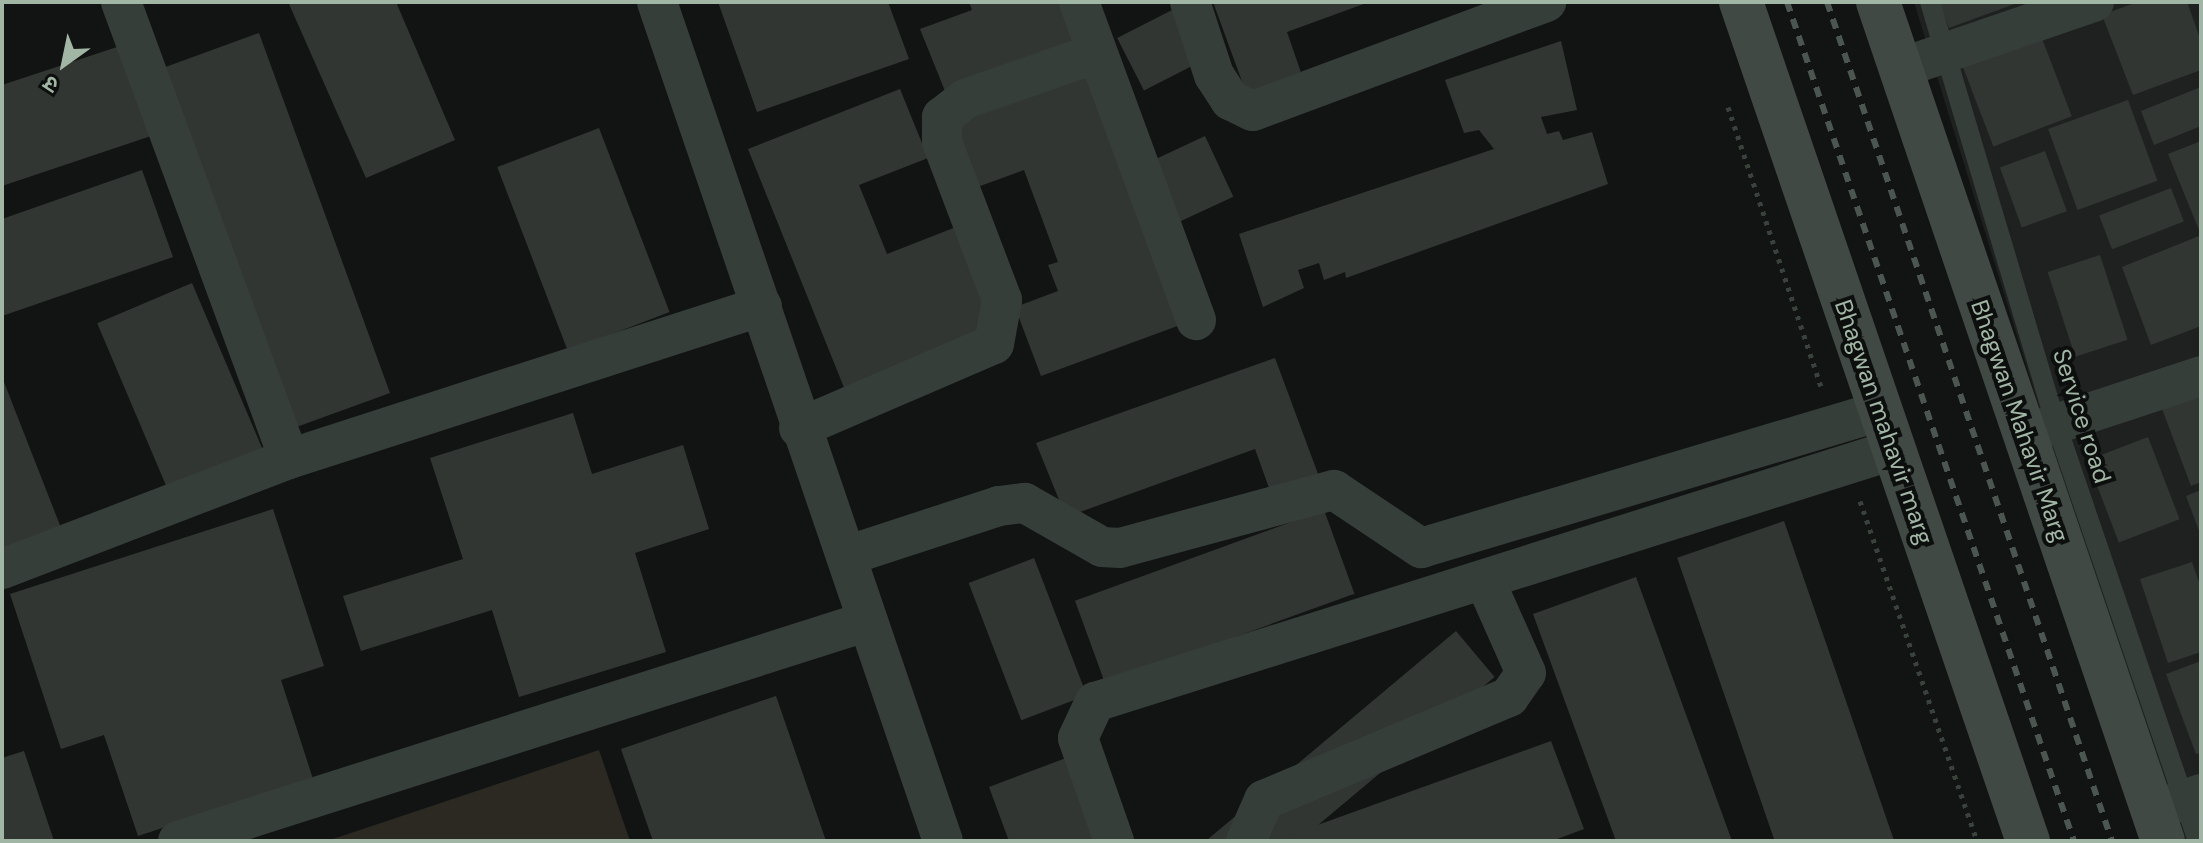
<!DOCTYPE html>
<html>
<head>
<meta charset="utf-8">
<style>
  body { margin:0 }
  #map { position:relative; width:2203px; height:843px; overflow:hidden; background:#121413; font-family:"DM Sans","Noto Sans Devanagari",sans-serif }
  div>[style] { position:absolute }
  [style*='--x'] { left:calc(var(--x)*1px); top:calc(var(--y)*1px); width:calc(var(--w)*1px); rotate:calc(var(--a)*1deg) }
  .built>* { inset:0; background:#1e211f }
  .green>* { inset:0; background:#2c2822 }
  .building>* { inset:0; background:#323633; transform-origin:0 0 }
  .path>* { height:5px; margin-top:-2.5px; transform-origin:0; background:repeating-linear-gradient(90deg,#3a423c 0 4px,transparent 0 10px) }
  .service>* { height:20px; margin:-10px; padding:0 10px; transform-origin:10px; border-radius:10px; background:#363e3a }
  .minor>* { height:40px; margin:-20px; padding:0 20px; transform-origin:20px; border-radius:20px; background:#363e3a }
  .secondary>* { height:44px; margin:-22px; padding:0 22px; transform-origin:22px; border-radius:22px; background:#404943 }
  .rail>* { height:6px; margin-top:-3px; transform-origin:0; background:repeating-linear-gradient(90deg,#4c5650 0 10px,transparent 0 18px) }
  span { translate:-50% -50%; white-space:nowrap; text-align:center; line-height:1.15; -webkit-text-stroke:8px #0d0f0e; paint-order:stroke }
  .street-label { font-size:24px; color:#a2b6a6 }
  .frame { position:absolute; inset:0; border:4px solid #a2b6a6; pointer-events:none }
  .north { position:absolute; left:24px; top:24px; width:80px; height:80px; -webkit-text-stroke:6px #0d0f0e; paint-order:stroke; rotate:213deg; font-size:22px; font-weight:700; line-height:32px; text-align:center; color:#a2b6a6 }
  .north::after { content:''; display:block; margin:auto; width:28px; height:36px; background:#a2b6a6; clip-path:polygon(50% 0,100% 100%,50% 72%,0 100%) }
</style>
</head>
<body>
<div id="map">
  <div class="built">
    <i style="clip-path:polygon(1914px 2px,2201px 2px,2201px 841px,2173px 841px)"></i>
  </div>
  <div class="green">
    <i style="clip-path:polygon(599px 750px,630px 841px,327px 841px)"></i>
  </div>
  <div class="building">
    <i style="clip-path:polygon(396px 2px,455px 140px,366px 178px,289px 4px)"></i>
    <i style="clip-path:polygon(718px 2px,888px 2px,909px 59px,757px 112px)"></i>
    <i style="clip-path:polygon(969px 2px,1069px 2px,1085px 42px,947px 96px,920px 29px,972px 10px)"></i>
    <i style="clip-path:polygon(1213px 2px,1369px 2px,1287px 32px,1306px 87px,1251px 106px)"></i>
    <i style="clip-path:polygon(1939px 2px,2020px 2px,1949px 28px)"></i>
    <i style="clip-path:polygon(2137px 2px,2187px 2px,2201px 41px,2201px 70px,2133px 95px,2102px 15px)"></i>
    <i style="left:1176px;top:8px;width:59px;height:66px;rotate:63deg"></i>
    <i style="left:259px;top:33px;width:383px;height:101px;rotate:70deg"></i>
    <i style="left:2041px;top:36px;width:86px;height:84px;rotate:69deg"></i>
    <i style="clip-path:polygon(1561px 41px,1577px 110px,1541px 117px,1547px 134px,1559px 131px,1563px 140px,1592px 132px,1608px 184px,1346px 278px,1345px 272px,1324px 280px,1319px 263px,1298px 270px,1304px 288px,1263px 307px,1239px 234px,1494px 149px,1479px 130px,1464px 133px,1445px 80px)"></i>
    <i style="clip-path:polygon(120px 46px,151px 136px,2px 186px,2px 85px)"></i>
    <i style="clip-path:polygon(1088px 67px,1183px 324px,1041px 376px,1015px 307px,1058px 291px,1048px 265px,1058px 262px,1024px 170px,972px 189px,946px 119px)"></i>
    <i style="clip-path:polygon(2201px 87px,2201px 126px,2154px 145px,2141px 111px)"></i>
    <i style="clip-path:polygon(900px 89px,928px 158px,859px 185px,887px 254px,956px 227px,997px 330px,845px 390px,748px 149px)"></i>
    <i style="left:2128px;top:100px;width:86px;height:85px;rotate:70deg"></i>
    <i style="left:599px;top:128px;width:197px;height:109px;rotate:69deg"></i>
    <i style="left:1205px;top:136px;width:67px;height:66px;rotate:65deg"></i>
    <i style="clip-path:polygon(2201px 141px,2201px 235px,2168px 154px)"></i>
    <i style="left:2045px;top:151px;width:64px;height:48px;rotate:70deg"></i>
    <i style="clip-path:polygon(142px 170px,173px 257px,2px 316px,2px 219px)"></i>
    <i style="left:2171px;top:188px;width:36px;height:77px;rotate:69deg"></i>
    <i style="clip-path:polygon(2199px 236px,2201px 326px,2151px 345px,2122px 267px)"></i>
    <i style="left:2100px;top:255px;width:89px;height:55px;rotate:72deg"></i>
    <i style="left:192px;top:283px;width:187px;height:103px;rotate:67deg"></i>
    <i style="clip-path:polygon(1275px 358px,1321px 482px,1273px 499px,1255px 449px,1066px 517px,1036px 443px)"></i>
    <i style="clip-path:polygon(2px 377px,63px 533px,2px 556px)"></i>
    <i style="clip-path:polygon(2201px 391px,2201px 482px,2191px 486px,2161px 406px)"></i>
    <i style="clip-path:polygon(573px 413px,592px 474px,683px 445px,709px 529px,635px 553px,666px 652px,519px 697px,492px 610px,361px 651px,343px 596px,463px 559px,430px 458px)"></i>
    <i style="left:2148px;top:437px;width:88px;height:65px;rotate:69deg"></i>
    <i style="clip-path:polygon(2201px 490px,2201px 536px,2186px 496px)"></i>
    <i style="clip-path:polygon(273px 509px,324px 666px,281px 680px,313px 779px,138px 836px,104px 735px,61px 749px,10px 594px)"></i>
    <i style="left:1324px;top:510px;width:89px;height:265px;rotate:70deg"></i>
    <i style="left:1784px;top:521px;width:338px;height:113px;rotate:71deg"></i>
    <i style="left:1034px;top:558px;width:147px;height:70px;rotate:69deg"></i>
    <i style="clip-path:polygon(2192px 562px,2201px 588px,2201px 652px,2168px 663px,2140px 579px)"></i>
    <i style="clip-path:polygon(1636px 577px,1732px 841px,1616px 841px,1533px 614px)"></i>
    <i style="left:1456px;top:631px;width:60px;height:351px;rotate:50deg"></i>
    <i style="clip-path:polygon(2201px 661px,2201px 753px,2196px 754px,2166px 674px)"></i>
    <i style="clip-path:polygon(776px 696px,826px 841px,653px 841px,621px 749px)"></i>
    <i style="clip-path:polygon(1551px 741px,1584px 829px,1552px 841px,1273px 841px)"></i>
    <i style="clip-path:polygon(24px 751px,54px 841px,2px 841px,2px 758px)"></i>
    <i style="clip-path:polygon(1066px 758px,1098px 841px,1009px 841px,989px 787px)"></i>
  </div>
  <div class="path">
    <i style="--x:1728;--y:107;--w:294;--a:71.6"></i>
    <i style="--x:1860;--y:501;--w:360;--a:71"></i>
  </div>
  <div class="service">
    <i style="--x:1930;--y:2;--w:440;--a:73.4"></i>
    <i style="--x:2056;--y:424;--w:441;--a:71.2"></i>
  </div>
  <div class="minor">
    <i style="--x:121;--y:2;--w:487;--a:69.8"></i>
    <i style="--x:657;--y:2;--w:886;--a:71.18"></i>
    <i style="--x:1079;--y:2;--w:339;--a:69.8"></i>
    <i style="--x:1190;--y:2;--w:77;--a:71.8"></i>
    <i style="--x:1214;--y:75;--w:30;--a:57"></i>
    <i style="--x:1230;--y:100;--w:25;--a:26"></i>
    <i style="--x:1253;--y:111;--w:313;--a:-20.4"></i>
    <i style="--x:1901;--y:68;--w:204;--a:-18.9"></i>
    <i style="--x:799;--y:428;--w:212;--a:-23.3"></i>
    <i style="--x:994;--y:344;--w:45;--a:-79.7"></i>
    <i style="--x:1002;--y:300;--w:169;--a:-110.8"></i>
    <i style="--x:942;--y:142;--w:25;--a:-90"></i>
    <i style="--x:942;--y:117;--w:29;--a:-38"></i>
    <i style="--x:965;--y:99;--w:140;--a:-19.2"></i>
    <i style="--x:2025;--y:434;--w:185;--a:-18.2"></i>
    <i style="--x:846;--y:556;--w:161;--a:-18.1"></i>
    <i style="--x:999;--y:506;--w:26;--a:-7"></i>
    <i style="--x:1025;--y:503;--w:89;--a:29.7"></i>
    <i style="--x:1102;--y:547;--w:18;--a:3"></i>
    <i style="--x:1120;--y:548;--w:222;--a:-15.2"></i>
    <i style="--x:1334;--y:490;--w:105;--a:33.7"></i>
    <i style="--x:1421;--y:548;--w:479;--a:-16.6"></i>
    <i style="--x:2;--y:569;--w:307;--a:-21"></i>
    <i style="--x:289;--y:459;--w:497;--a:-17.9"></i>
    <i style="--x:2152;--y:811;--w:52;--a:-19.1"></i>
    <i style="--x:178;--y:841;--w:724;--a:-17.68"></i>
    <i style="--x:1114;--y:841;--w:109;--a:-109.3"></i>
    <i style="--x:1078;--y:738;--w:40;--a:-65"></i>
    <i style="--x:1095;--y:702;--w:837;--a:-17.53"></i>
    <i style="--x:1246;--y:841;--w:45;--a:-66.3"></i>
    <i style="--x:1264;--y:800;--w:266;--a:-22.8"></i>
    <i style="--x:1509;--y:697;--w:29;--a:-55"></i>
    <i style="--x:1526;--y:673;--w:98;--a:-114"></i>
  </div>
  <div class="secondary">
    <i style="--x:1741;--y:2;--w:887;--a:71.12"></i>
    <i style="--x:1878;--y:2;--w:886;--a:71.24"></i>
  </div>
  <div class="rail">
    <i style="--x:1787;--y:2;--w:887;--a:71.12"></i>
    <i style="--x:1827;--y:2;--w:886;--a:71.24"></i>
  </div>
  <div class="street-label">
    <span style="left:2082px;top:416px;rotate:72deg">Service road</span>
    <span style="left:2020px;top:421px;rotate:71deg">Bhagwan Mahavir Marg</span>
    <span style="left:1884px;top:422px;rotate:71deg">Bhagwan mahavir marg</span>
  </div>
  <div class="frame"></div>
  <div class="north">उ</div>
</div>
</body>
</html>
